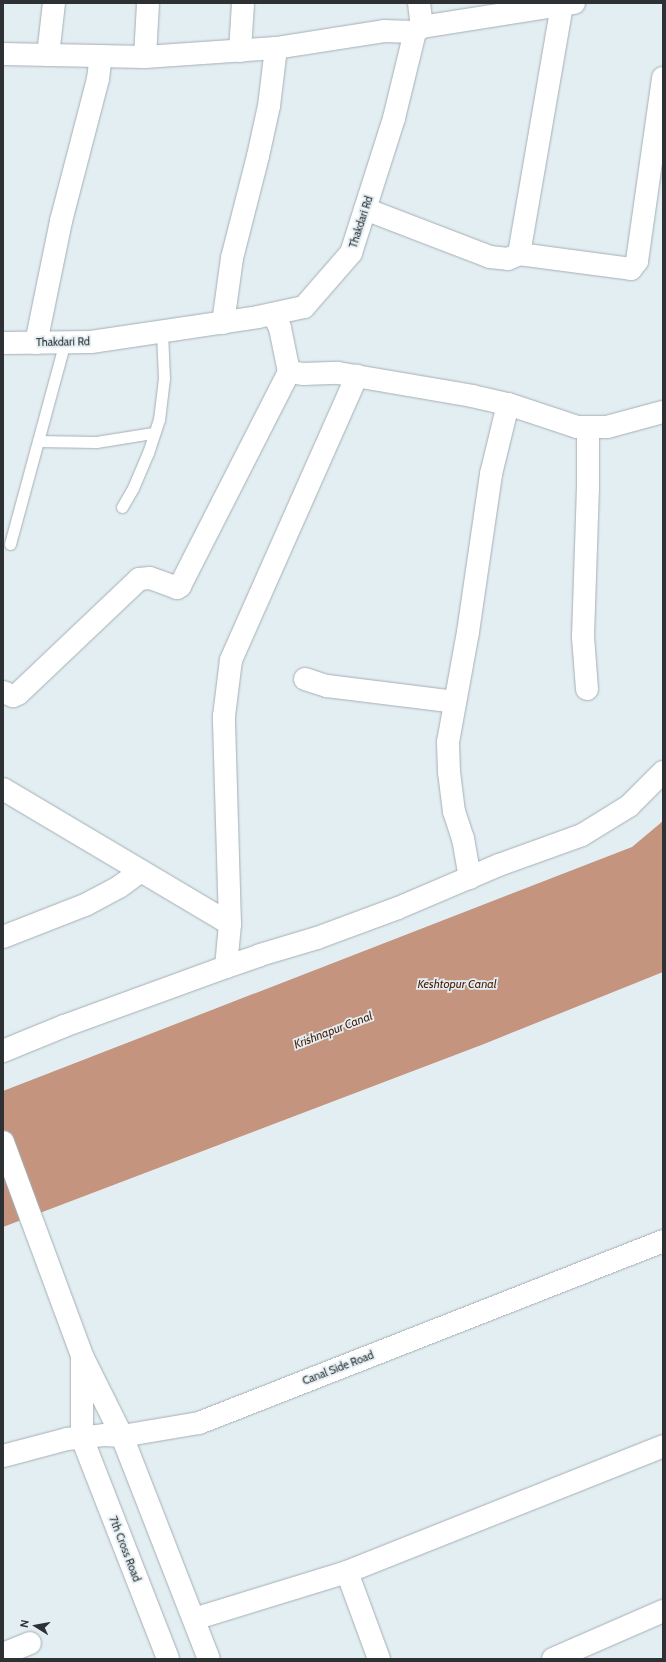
<!DOCTYPE html>
<html>
<head>
<meta charset="utf-8">
<style>
  body { margin:0 }
  #map { position:relative; width:666px; height:1662px; overflow:hidden; background:#e3eef3; font-family:Cabin,sans-serif }
  div>[style] { position:absolute }
  [style*='--x'] { left:calc(var(--x)*1px); top:calc(var(--y)*1px); width:calc(var(--w)*1px); rotate:calc(var(--a)*1deg) }
  .water>* { inset:0; background:#c4947e }
  .roads { filter:drop-shadow(0 0 1px #a4afb4) drop-shadow(0 0 1px #a4afb4) }
  .service>* { height:11px; margin:-5.5px; padding:0 5.5px; transform-origin:5.5px; border-radius:5.5px; background:#fff }
  .minor>* { height:22px; margin:-11px; padding:0 11px; transform-origin:11px; border-radius:11px; background:#fff }
  .tertiary>* { height:22px; margin:-11px; padding:0 11px; transform-origin:11px; border-radius:11px; background:#fff }
  span { translate:-50% -50%; white-space:nowrap; text-align:center; line-height:1.15; -webkit-text-stroke:3.5px #e3eef3; paint-order:stroke }
  .street-label { font-size:11px; color:#2d3133 }
  .water-label { font-size:12px; color:#4b1e06; font-style:italic }
  .frame { position:absolute; inset:0; border:4px solid #2d3133; pointer-events:none }
  .north { position:absolute; left:16px; top:1606px; width:40px; height:40px; -webkit-text-stroke:3px #e3eef3; paint-order:stroke; rotate:281deg; font-size:11px; font-weight:700; line-height:16px; text-align:center; color:#2d3133 }
  .north::after { content:''; display:block; margin:auto; width:14px; height:18px; background:#2d3133; clip-path:polygon(50% 0,100% 100%,50% 72%,0 100%) }
</style>
</head>
<body>
<div id="map">
  <div class="water">
    <i style="clip-path:polygon(663px 821px,663px 972px,484px 1044px,3px 1227px,3px 1091px,632px 847px)"></i>
  </div>
  <div class="roads">
    <div class="service">
      <i style="--x:38;--y:441;--w:58;--a:1"></i>
      <i style="--x:96;--y:442;--w:58;--a:-9"></i>
      <i style="--x:122;--y:507;--w:22;--a:-60"></i>
      <i style="--x:133;--y:488;--w:38;--a:-67"></i>
      <i style="--x:148;--y:453;--w:35;--a:-72"></i>
      <i style="--x:159;--y:420;--w:42;--a:-83.2"></i>
      <i style="--x:164;--y:378;--w:46;--a:-92.5"></i>
      <i style="--x:10;--y:544;--w:209;--a:-74.8"></i>
    </div>
    <div class="minor">
      <i style="--x:419;--y:3;--w:24;--a:83"></i>
      <i style="--x:240;--y:51;--w:48;--a:-86.4"></i>
      <i style="--x:3;--y:54;--w:142;--a:1.2"></i>
      <i style="--x:145;--y:57;--w:131;--a:-3.9"></i>
      <i style="--x:276;--y:48;--w:109;--a:-8.9"></i>
      <i style="--x:384;--y:31;--w:31;--a:2"></i>
      <i style="--x:48;--y:55;--w:52;--a:-83.4"></i>
      <i style="--x:145;--y:57;--w:54;--a:-86.8"></i>
      <i style="--x:365;--y:209;--w:134;--a:21"></i>
      <i style="--x:490;--y:257;--w:18;--a:6"></i>
      <i style="--x:508;--y:259;--w:12;--a:-24"></i>
      <i style="--x:519;--y:254;--w:113;--a:7.6"></i>
      <i style="--x:631;--y:269;--w:10;--a:-53"></i>
      <i style="--x:637;--y:261;--w:185;--a:-81.9"></i>
      <i style="--x:519;--y:254;--w:253;--a:-80.2"></i>
      <i style="--x:273;--y:314;--w:16;--a:63"></i>
      <i style="--x:280;--y:328;--w:45;--a:78.4"></i>
      <i style="--x:289;--y:372;--w:14;--a:8"></i>
      <i style="--x:303;--y:374;--w:35;--a:-2"></i>
      <i style="--x:338;--y:373;--w:136;--a:9.7"></i>
      <i style="--x:472;--y:396;--w:37;--a:13"></i>
      <i style="--x:508;--y:404;--w:73;--a:18.4"></i>
      <i style="--x:577;--y:427;--w:30;--a:0"></i>
      <i style="--x:607;--y:427;--w:58;--a:-15"></i>
      <i style="--x:223;--y:323;--w:66;--a:-82.1"></i>
      <i style="--x:232;--y:258;--w:105;--a:-75.7"></i>
      <i style="--x:258;--y:156;--w:51;--a:-77.6"></i>
      <i style="--x:269;--y:106;--w:58;--a:-83.1"></i>
      <i style="--x:3;--y:343;--w:88;--a:-0.7"></i>
      <i style="--x:91;--y:342;--w:169;--a:-8.5"></i>
      <i style="--x:258;--y:317;--w:47;--a:-12.3"></i>
      <i style="--x:304;--y:307;--w:72;--a:-49"></i>
      <i style="--x:351;--y:253;--w:142;--a:-72.3"></i>
      <i style="--x:394;--y:118;--w:89;--a:-76.3"></i>
      <i style="--x:415;--y:32;--w:9;--a:-36"></i>
      <i style="--x:422;--y:27;--w:154;--a:-9"></i>
      <i style="--x:36;--y:343;--w:125;--a:-78.4"></i>
      <i style="--x:61;--y:221;--w:147;--a:-75.4"></i>
      <i style="--x:98;--y:79;--w:23;--a:-83"></i>
      <i style="--x:305;--y:679;--w:23;--a:18"></i>
      <i style="--x:327;--y:686;--w:129;--a:7.1"></i>
      <i style="--x:587;--y:689;--w:52;--a:-94.4"></i>
      <i style="--x:583;--y:637;--w:149;--a:-88.1"></i>
      <i style="--x:588;--y:488;--w:61;--a:-90"></i>
      <i style="--x:3;--y:692;--w:11;--a:22"></i>
      <i style="--x:13;--y:696;--w:5;--a:-22"></i>
      <i style="--x:18;--y:694;--w:167;--a:-43.5"></i>
      <i style="--x:139;--y:579;--w:11;--a:-5"></i>
      <i style="--x:150;--y:578;--w:29;--a:20"></i>
      <i style="--x:177;--y:588;--w:4;--a:-34"></i>
      <i style="--x:180;--y:586;--w:240;--a:-63"></i>
      <i style="--x:3;--y:789;--w:264;--a:30.7"></i>
      <i style="--x:470;--y:878;--w:40;--a:-100"></i>
      <i style="--x:463;--y:839;--w:28;--a:-108"></i>
      <i style="--x:454;--y:812;--w:40;--a:-97.1"></i>
      <i style="--x:449;--y:772;--w:30;--a:-92"></i>
      <i style="--x:448;--y:742;--w:112;--a:-79.7"></i>
      <i style="--x:468;--y:632;--w:160;--a:-81.7"></i>
      <i style="--x:491;--y:474;--w:72;--a:-76.3"></i>
      <i style="--x:3;--y:937;--w:90;--a:-21.4"></i>
      <i style="--x:87;--y:904;--w:36;--a:-28"></i>
      <i style="--x:119;--y:887;--w:27;--a:-36"></i>
      <i style="--x:226;--y:967;--w:43;--a:-84.7"></i>
      <i style="--x:230;--y:924;--w:208;--a:-91.7"></i>
      <i style="--x:224;--y:716;--w:56;--a:-82.9"></i>
      <i style="--x:231;--y:660;--w:311;--a:-66.1"></i>
      <i style="--x:3;--y:1051;--w:66;--a:-22.3"></i>
      <i style="--x:64;--y:1026;--w:172;--a:-20"></i>
      <i style="--x:226;--y:967;--w:36;--a:-19"></i>
      <i style="--x:260;--y:955;--w:59;--a:-16.6"></i>
      <i style="--x:317;--y:938;--w:86;--a:-20.3"></i>
      <i style="--x:398;--y:908;--w:110;--a:-23.1"></i>
      <i style="--x:499;--y:865;--w:88;--a:-19.9"></i>
      <i style="--x:582;--y:835;--w:55;--a:-31.7"></i>
      <i style="--x:629;--y:806;--w:48;--a:-45"></i>
      <i style="--x:3;--y:1142;--w:228;--a:69.7"></i>
      <i style="--x:347;--y:1572;--w:93;--a:69.8"></i>
      <i style="--x:194;--y:1619;--w:160;--a:-17.1"></i>
      <i style="--x:347;--y:1572;--w:340;--a:-21.7"></i>
      <i style="--x:3;--y:1654;--w:29;--a:-22"></i>
      <i style="--x:553;--y:1659;--w:120;--a:-23.6"></i>
    </div>
    <div class="tertiary">
      <i style="--x:82;--y:1356;--w:89;--a:63.4"></i>
      <i style="--x:122;--y:1436;--w:239;--a:68.7"></i>
      <i style="--x:82;--y:1361;--w:77;--a:90"></i>
      <i style="--x:82;--y:1438;--w:237;--a:68.7"></i>
      <i style="--x:3;--y:1456;--w:66;--a:-14.9"></i>
      <i style="--x:67;--y:1439;--w:37;--a:-6"></i>
      <i style="--x:104;--y:1435;--w:18;--a:3"></i>
      <i style="--x:122;--y:1436;--w:78;--a:-9.6"></i>
      <i style="--x:199;--y:1423;--w:498;--a:-21.4"></i>
    </div>
  </div>
  <div class="street-label">
    <span style="left:361px;top:222px;rotate:-72deg">Thakdari Rd</span>
    <span style="left:63px;top:342px;rotate:-1deg">Thakdari Rd</span>
    <span style="left:338px;top:1368px;rotate:-21deg">Canal Side Road</span>
    <span style="left:125px;top:1549px;rotate:69deg">7th Cross Road</span>
  </div>
  <div class="water-label">
    <span style="left:457px;top:984px">Keshtopur Canal</span>
    <span style="left:333px;top:1030px;rotate:-21deg">Krishnapur Canal</span>
  </div>
  <div class="frame"></div>
  <div class="north">N</div>
</div>
</body>
</html>
